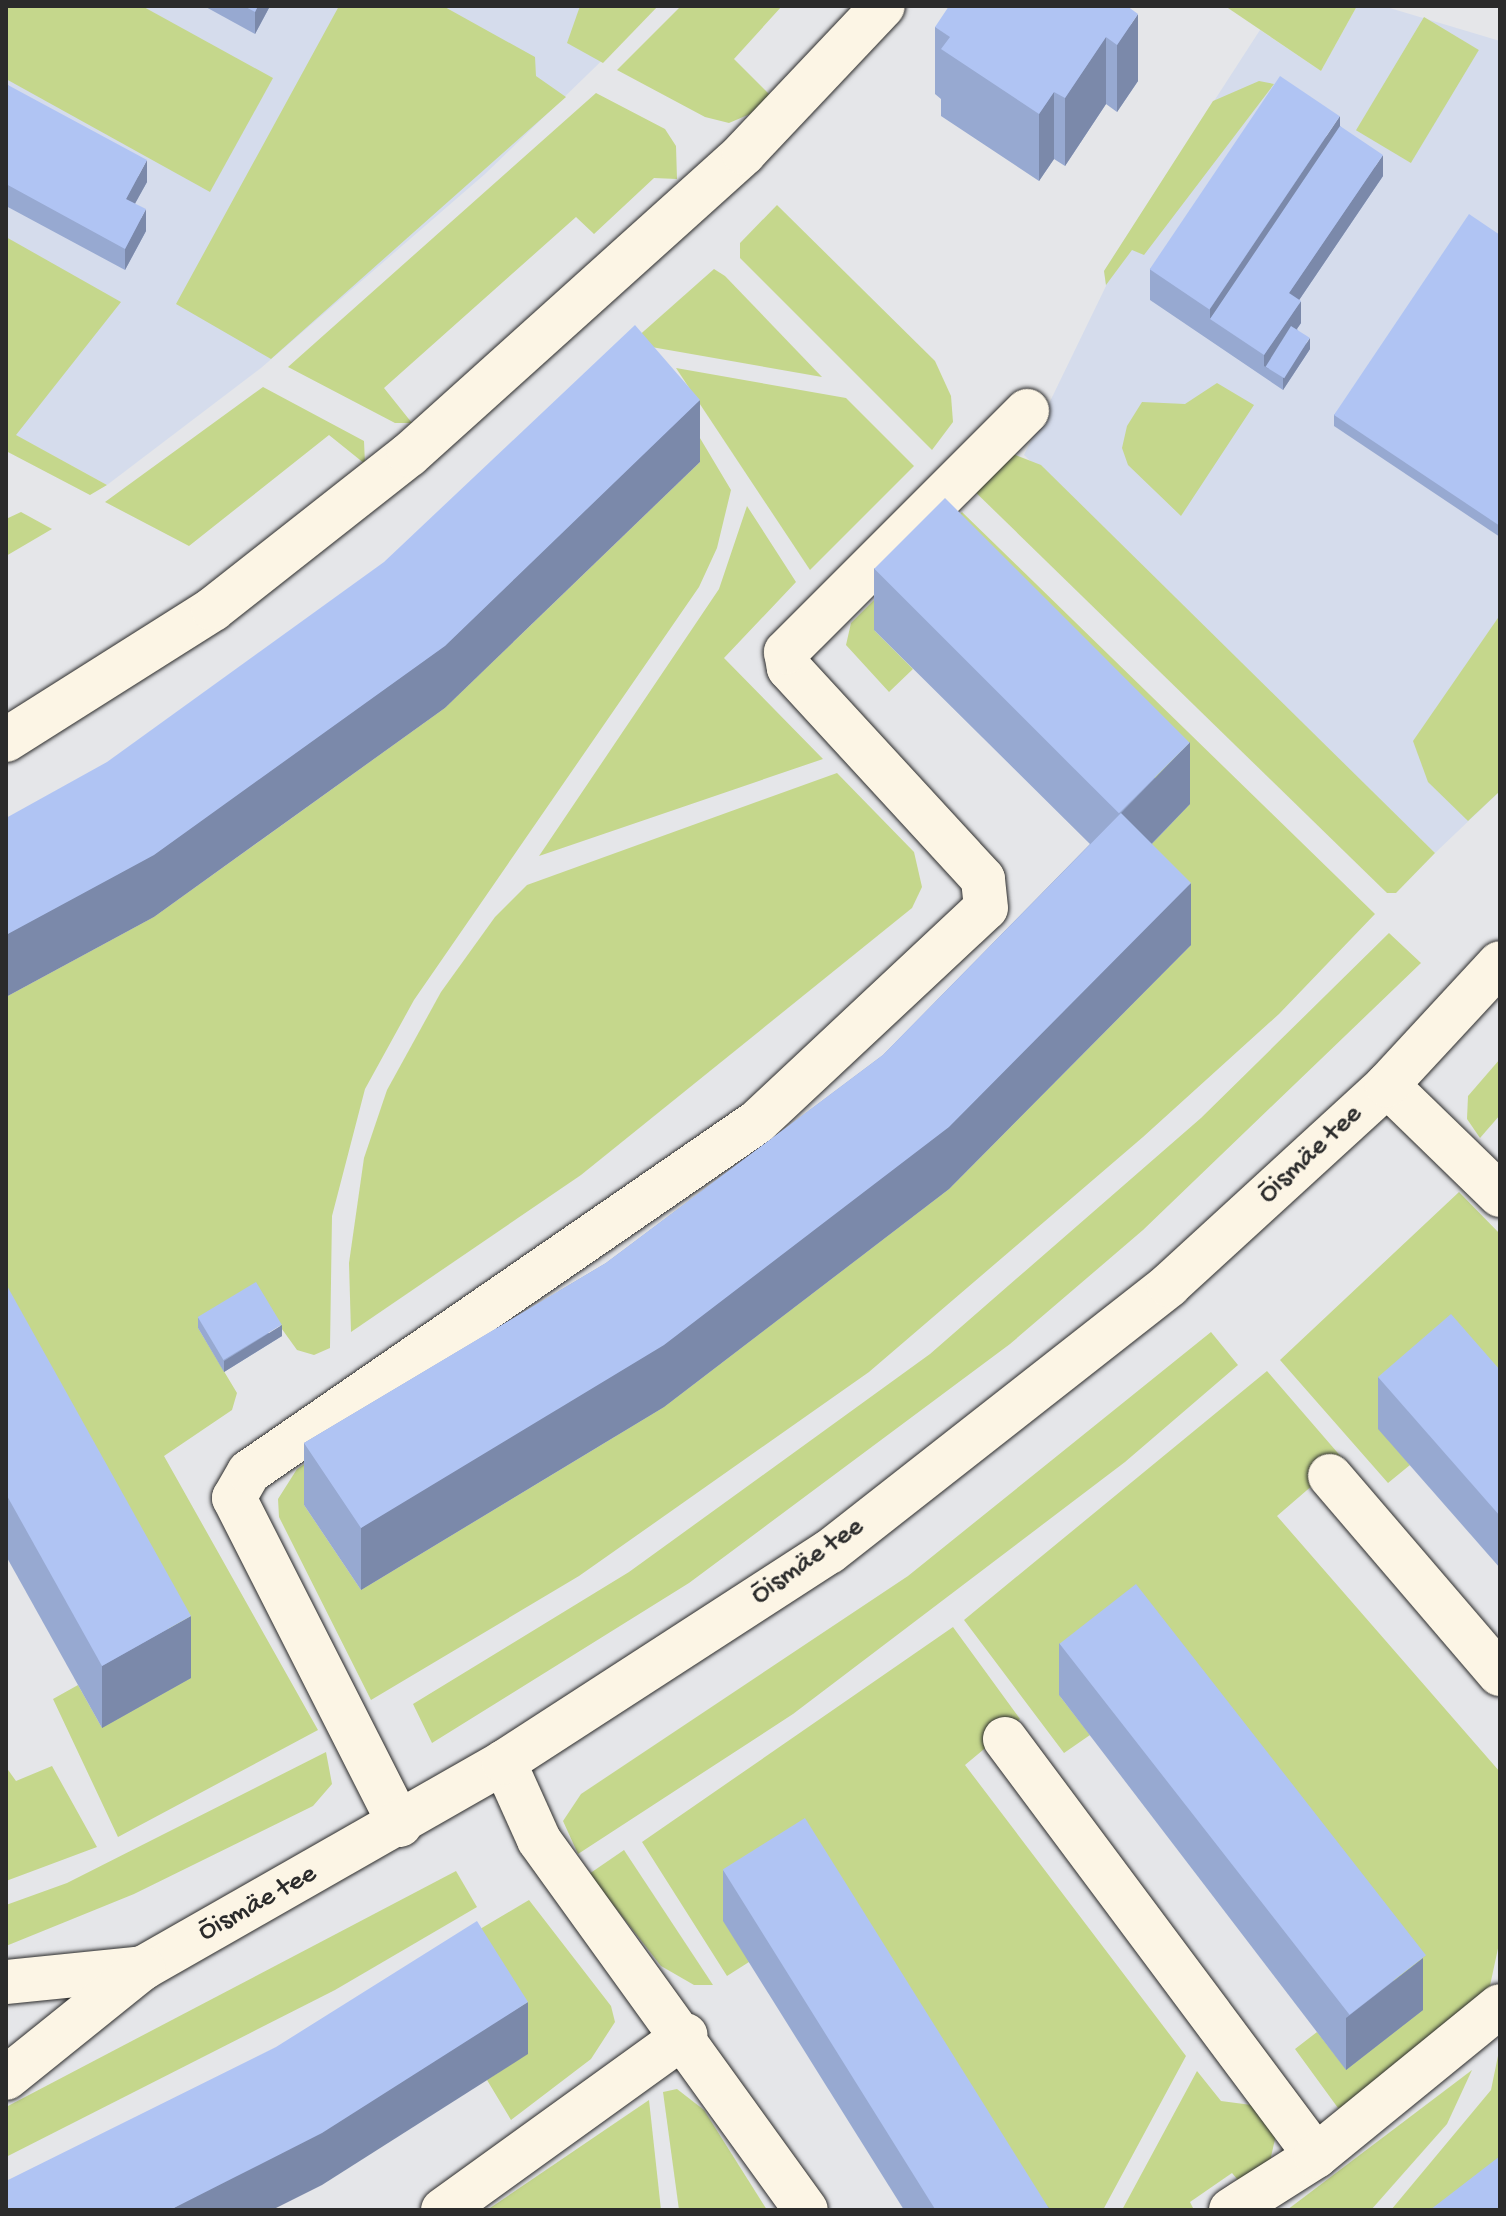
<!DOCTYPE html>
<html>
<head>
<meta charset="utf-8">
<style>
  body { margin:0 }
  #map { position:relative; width:1506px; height:2216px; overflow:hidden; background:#e5e6e9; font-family:"Gochi Hand",sans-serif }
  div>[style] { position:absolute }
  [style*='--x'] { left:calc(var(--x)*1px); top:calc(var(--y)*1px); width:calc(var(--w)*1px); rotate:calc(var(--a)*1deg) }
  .built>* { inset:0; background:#d5dcec }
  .green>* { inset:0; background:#c5d78c; transform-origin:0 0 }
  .roads { filter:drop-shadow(0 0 2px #2b2b2b) drop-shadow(0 0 2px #2b2b2b) }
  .street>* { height:44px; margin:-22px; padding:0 22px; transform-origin:22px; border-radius:22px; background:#fcf5e5 }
  .secondary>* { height:44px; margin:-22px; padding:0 22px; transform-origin:22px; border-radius:22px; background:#fcf5e5 }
  .wall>* { inset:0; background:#97a9d1 }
  .shaded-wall>* { inset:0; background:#7b89aa }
  .building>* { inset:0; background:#b0c4f3; transform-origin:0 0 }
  span { translate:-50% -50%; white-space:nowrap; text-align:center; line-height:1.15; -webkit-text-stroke:6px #fcf5e5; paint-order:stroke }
  .street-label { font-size:28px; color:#2b2b2b }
  .frame { position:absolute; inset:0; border:8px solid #2b2b2b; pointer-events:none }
</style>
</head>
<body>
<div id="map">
  <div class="built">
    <i style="clip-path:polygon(6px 6px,658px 6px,485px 174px,261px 368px,107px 485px,6px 430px)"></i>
    <i style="clip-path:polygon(1357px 6px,1383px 6px,1500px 41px,1500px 791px,1435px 853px,1024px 455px,1106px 286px,1104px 271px,1260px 30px,1321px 71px)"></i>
  </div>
  <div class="green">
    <i style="clip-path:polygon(6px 6px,142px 6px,273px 78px,210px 192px,6px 79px)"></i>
    <i style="clip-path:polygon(339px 6px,443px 6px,535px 57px,536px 76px,566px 97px,271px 359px,176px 304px)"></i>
    <i style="clip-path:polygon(580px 6px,658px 6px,603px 63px,567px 43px)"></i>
    <i style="clip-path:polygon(681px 6px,782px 6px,734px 59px,770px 95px,750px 114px,729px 123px,705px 117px,617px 70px)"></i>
    <i style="clip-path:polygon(1225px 6px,1357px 6px,1321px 71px)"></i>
    <i style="left:1424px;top:17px;width:64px;height:132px;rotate:31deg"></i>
    <i style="clip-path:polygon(1259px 81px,1274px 84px,1144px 255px,1132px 250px,1106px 285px,1104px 271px,1213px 101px)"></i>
    <i style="clip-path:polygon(596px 93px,665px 129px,676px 146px,677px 179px,654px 178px,594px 234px,576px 217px,384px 388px,412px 423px,395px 423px,288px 367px)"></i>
    <i style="clip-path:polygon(777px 205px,935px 361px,951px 396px,953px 422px,932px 450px,740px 258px,740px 243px)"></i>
    <i style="clip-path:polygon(6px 237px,121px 302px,16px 435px,107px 485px,90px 495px,6px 451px)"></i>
    <i style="clip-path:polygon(714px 269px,725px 276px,822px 377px,640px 345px,635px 339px)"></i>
    <i style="clip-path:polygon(657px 366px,731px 490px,717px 548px,699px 587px,414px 1000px,365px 1089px,332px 1216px,330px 1348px,314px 1355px,297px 1350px,256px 1293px,198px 1328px,237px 1393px,232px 1410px,164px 1456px,318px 1730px,118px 1837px,53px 1699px,78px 1685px,102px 1728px,6px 1346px,6px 997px,154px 917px,445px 708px,700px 462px)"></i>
    <i style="clip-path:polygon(676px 368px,846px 398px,914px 466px,810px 570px)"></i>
    <i style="clip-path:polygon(1217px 383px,1254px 405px,1181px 516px,1128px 465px,1122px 448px,1127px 426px,1142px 402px,1185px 404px)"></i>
    <i style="clip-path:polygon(263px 387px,364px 441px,365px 464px,329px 435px,189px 546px,105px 502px)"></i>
    <i style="clip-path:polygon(1008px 452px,1041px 465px,1435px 853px,1396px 893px,1387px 893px,964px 481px)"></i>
    <i style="clip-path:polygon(747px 506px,796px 582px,724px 658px,823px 759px,539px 856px,719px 589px)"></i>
    <i style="clip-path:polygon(21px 512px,52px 529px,6px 556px,6px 519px)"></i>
    <i style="clip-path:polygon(962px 512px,1375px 914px,1279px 1014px,1143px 1137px,869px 1372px,579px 1576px,371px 1700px,279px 1517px,278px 1499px,297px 1469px,334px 1444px,304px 1505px,361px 1590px,664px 1407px,949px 1189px,1190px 946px,1121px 875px,1189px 805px,874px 630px,913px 669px,889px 692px,846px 645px,851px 623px)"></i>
    <i style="clip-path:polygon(1500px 615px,1500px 791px,1468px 821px,1428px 782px,1413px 741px)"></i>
    <i style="clip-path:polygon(837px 773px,914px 852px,922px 887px,912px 908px,581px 1175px,351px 1332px,349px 1263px,364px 1158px,387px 1090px,441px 992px,495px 917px,527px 885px)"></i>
    <i style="clip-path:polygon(1389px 933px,1421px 963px,1143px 1230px,1010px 1344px,689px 1583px,432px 1743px,413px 1704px,629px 1572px,930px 1354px,1201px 1118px)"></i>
    <i style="clip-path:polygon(1500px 1059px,1500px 1115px,1480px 1138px,1467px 1119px,1468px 1096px)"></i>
    <i style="clip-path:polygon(1459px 1192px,1500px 1234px,1500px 1422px,1379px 1428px,1410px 1465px,1388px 1483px,1280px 1360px)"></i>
    <i style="clip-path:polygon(1211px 1332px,1238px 1365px,1125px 1462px,793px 1714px,578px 1854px,563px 1821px,581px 1794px,908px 1576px)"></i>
    <i style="clip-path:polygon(1267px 1371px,1343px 1459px,1277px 1516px,1500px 1772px,1500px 1939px,1488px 1995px,1357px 2102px,1338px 2108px,1295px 2049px,1317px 2032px,1346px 2069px,1422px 2010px,1059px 1695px,1090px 1735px,1064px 1753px,964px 1620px)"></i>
    <i style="clip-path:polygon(953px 1627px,1020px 1719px,965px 1765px,1186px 2056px,1103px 2210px,1019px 2210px,749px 1962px,727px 1976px,642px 1842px)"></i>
    <i style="clip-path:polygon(326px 1752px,332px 1784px,313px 1806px,134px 1894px,6px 1946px,6px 1905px,67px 1883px)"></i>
    <i style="clip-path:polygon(52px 1766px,97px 1847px,6px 1881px,6px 1767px,16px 1781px)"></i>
    <i style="clip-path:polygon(624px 1850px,713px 1985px,694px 1985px,661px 1966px,589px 1874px)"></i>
    <i style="clip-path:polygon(456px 1871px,477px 1907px,335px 1990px,6px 2157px,6px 2107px)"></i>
    <i style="clip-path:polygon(529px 1900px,611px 2006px,615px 2022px,591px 2059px,511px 2120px,487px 2080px,527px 2054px,6px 2210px)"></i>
    <i style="clip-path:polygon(1500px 2046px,1500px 2208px,1391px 2210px,1491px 2090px)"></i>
    <i style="clip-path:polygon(1472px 2070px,1447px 2124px,1371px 2210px,1287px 2210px)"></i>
    <i style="clip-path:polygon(1197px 2071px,1221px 2101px,1259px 2106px,1276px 2135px,1270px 2161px,1242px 2185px,1232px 2173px,1190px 2202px,1194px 2210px,1122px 2210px)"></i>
    <i style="clip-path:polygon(677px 2089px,704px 2110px,767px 2210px,679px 2210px,663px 2092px)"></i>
    <i style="clip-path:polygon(649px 2100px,661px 2210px,487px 2210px)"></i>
  </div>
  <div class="roads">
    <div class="street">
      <i style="--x:6;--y:740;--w:245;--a:-32.3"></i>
      <i style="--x:213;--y:609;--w:249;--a:-38.2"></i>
      <i style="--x:409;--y:455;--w:451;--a:-42"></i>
      <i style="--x:744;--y:153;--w:202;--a:-46.6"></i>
      <i style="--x:1387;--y:1085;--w:158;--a:44.2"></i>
      <i style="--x:1330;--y:1476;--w:261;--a:49.4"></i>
      <i style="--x:1005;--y:1739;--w:520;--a:53.28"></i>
      <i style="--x:504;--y:1762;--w:85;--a:65.8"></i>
      <i style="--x:539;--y:1840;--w:456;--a:54.2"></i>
      <i style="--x:400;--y:1825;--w:367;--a:-116.9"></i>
      <i style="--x:234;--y:1498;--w:30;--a:-60"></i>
      <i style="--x:249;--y:1472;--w:617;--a:-34.57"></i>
      <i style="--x:757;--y:1122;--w:313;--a:-43.1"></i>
      <i style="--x:986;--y:908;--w:29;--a:-96"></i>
      <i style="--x:983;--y:879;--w:287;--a:-132.6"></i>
      <i style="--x:789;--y:668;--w:16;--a:-101"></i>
      <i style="--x:786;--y:652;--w:341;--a:-45"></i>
      <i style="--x:443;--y:2210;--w:299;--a:-35.8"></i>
      <i style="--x:1231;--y:2210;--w:101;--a:-32.4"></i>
      <i style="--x:1316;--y:2156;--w:237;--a:-39.2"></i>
    </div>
    <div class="secondary">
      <i style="--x:6;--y:1982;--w:138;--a:-5.8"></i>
      <i style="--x:143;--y:1968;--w:416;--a:-29.7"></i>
      <i style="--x:504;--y:1762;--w:387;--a:-32.9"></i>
      <i style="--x:829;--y:1552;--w:432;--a:-38.1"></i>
      <i style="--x:1169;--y:1285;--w:296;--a:-42.5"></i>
      <i style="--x:1387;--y:1085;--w:166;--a:-47.2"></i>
      <i style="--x:6;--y:2078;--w:176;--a:-38.8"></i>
    </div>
  </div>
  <div class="wall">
    <i style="clip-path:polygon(204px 6px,270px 6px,255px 34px)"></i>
    <i style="clip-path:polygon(1128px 6px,1138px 81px,1117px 112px,1106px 104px,1065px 166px,1054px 159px,1039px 181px,941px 116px,941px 99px,935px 94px,935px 27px)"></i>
    <i style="clip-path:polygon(6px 84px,147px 182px,135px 203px,146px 231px,125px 270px,6px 206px)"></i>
    <i style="clip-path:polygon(1340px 126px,1383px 176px,1299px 300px,1301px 323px,1297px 329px,1310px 349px,1283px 390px,1150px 300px,1150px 269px)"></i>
    <i style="clip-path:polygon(1500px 235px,1500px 537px,1334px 426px,1334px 415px)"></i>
    <i style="clip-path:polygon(874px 568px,1190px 804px,1152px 844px,1191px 945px,949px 1189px,664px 1407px,361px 1590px,304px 1505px,304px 1443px,606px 1263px,883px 1055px,1090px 844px,874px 630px)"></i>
    <i style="clip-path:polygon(6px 1284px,191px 1678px,102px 1728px,6px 1556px)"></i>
    <i style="clip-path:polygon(198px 1317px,282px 1336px,224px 1372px,198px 1328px)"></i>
    <i style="clip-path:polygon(1500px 1370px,1500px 1568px,1378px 1429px,1378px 1377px)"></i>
    <i style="clip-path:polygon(1059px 1643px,1423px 2010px,1346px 2070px,1059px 1695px)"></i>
    <i style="clip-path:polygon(723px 1870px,1051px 2210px,904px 2210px,723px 1921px)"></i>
  </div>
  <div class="shaded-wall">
    <i style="clip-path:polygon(258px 6px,270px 6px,255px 34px,255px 12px)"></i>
    <i style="clip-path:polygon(1138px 14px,1138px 81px,1117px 112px,1117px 45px)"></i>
    <i style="clip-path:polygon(1106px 37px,1106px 104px,1065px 166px,1065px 98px)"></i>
    <i style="clip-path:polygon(1054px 92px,1054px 159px,1039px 181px,1039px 114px)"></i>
    <i style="clip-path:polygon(1340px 116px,1340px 147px,1210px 319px,1210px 309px)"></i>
    <i style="clip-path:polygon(1383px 155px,1383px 176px,1289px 315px,1289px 293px)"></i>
    <i style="clip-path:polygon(147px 160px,147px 182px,126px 220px,126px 199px)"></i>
    <i style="clip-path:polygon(146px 209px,146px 231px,125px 270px,125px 249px)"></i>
    <i style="clip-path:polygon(1301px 301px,1301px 323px,1269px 369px,1264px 366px,1264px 355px)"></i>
    <i style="clip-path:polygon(1310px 338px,1310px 349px,1283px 390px,1283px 378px)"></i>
    <i style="clip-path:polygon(700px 400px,700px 462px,445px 708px,154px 917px,6px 997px,6px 935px)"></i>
    <i style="clip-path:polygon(1190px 742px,1190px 804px,1121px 875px,1121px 813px)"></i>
    <i style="clip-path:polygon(1191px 883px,1191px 945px,949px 1189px,664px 1407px,361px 1590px,361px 1528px)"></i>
    <i style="clip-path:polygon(282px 1325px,282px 1336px,224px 1372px,224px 1361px)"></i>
    <i style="clip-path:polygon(191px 1616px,191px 1678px,102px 1728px,102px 1666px)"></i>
    <i style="clip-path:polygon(1423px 1958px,1423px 2010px,1346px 2070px,1346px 2018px)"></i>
    <i style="clip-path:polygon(528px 2002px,528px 2054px,322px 2185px,272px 2210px,170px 2210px)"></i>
  </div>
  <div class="building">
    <i style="clip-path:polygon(244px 6px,258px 6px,255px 12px)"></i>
    <i style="clip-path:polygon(949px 6px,1127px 6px,1138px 14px,1117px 45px,1106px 37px,1065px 98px,1054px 92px,1039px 114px,941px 49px,950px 37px,935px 27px)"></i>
    <i style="left:1280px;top:76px;width:72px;height:233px;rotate:34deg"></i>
    <i style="clip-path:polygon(6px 84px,147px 160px,126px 199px,146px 209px,125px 249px,6px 184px)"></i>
    <i style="clip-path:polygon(1340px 126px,1383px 155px,1289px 293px,1301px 301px,1264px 355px,1210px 319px)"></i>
    <i style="clip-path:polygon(1469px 214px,1500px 235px,1500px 526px,1334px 415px)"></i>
    <i style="clip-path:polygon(635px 325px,700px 400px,445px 646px,154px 855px,6px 935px,6px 818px,107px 762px,384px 562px)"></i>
    <i style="left:1291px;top:326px;width:22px;height:48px;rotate:32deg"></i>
    <i style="left:945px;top:498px;width:346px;height:100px;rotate:45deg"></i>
    <i style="clip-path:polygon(1121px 813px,1191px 883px,949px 1127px,664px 1345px,361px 1528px,304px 1443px,606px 1263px,883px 1055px)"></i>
    <i style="left:256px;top:1282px;width:50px;height:68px;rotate:59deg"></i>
    <i style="clip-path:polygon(6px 1284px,191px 1616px,102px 1666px,6px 1494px)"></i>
    <i style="clip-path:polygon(1451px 1314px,1500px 1370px,1500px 1516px,1378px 1377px)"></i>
    <i style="left:1136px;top:1584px;width:471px;height:97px;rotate:52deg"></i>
    <i style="left:805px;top:1818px;width:463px;height:97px;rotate:58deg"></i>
    <i style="clip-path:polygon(477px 1921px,528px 2002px,322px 2133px,170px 2210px,6px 2210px,6px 2181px,276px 2047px)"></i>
    <i style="clip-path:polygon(1500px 2156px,1500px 2210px,1430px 2210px)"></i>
  </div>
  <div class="street-label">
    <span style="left:1311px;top:1155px;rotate:-43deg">Õismäe tee</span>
    <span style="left:808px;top:1562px;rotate:-35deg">Õismäe tee</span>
    <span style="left:258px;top:1904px;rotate:-29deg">Õismäe tee</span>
  </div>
  <div class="frame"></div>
</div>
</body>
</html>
